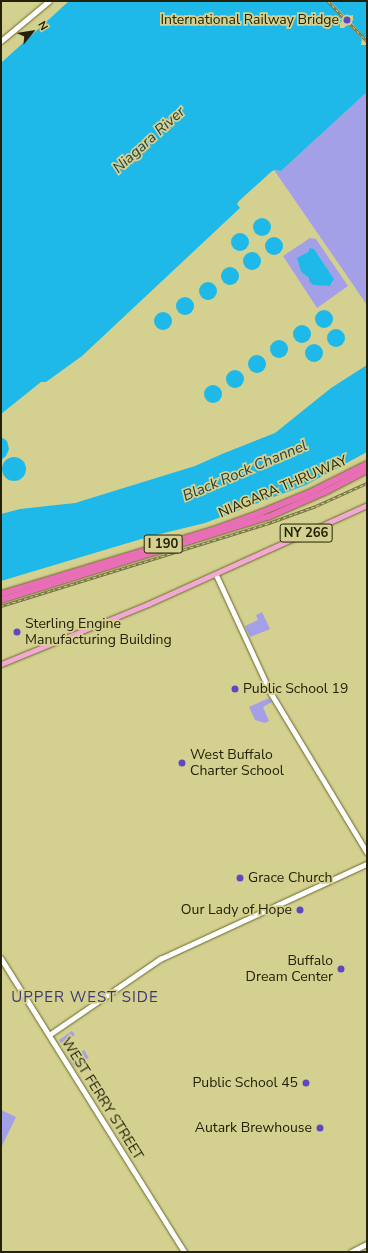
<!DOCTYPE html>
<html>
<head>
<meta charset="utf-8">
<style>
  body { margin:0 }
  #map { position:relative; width:368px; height:1253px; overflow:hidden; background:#d4d190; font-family:"Nunito Sans",sans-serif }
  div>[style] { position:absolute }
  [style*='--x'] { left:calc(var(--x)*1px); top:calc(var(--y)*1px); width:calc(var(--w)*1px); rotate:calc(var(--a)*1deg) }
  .green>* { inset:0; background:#a4a0e7; transform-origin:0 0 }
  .round { border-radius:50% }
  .water>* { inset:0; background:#1eb9e9 }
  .pier>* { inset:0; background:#d4d190 }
  .roads { filter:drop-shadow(0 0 1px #6a6728) drop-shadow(0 0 1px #6a6728) }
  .secondary>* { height:4.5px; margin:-2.25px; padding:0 2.25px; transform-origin:2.25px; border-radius:2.25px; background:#fff }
  .primary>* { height:5px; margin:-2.5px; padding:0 2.5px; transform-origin:2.5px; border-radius:2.5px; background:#f1a8d3 }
  .highway>* { height:6px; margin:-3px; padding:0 3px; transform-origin:3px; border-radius:3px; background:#e86eb5 }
  .rail>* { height:2.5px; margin-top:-1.25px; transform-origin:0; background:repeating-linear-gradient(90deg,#d4d190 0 3px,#727044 0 6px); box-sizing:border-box; border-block:1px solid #727044 }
  .dots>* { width:11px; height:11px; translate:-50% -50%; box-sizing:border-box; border:2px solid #d4d190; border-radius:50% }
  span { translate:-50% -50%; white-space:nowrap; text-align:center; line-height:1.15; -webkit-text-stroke:3.5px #d4d190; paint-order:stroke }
  .shield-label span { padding:1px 3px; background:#d4d190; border:1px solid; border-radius:3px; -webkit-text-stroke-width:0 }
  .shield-label { font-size:13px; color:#232107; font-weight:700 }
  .poi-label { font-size:14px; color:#232107 }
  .right { translate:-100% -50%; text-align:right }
  .left { translate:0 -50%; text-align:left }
  .street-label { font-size:14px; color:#232107 }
  .water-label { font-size:15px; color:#24404c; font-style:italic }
  .neighbourhood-label { font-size:15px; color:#3e3773; letter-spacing:1px }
  .frame { position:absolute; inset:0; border:2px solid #232107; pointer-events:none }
  .north { position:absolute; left:12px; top:12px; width:40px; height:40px; -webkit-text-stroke:3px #d4d190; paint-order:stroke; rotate:60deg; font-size:11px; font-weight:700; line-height:16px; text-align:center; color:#232107 }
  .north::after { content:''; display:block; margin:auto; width:14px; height:18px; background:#232107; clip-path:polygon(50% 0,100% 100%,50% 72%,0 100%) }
</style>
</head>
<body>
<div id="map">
  <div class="green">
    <i style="clip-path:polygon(367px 92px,367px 305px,274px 170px,281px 171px)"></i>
    <i style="clip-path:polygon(evenodd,310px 238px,316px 239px,348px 286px,317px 308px,283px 256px,310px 238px,311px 248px,318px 255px,331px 275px,333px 281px,331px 285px,327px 286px,322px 284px,313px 285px,309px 278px,301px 272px,298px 261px,300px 257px,308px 252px,311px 248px)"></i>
    <i style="clip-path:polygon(262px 612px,270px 629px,250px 637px,245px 626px,258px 620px,256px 615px)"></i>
    <i class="round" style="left:253.5px;top:683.5px;width:9px;height:9px"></i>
    <i style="clip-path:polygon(269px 698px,272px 702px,263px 707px,269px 721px,265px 723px,255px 720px,249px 707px)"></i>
    <i style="clip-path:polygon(72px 1031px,75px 1035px,61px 1043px,59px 1040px)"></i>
    <i style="left:84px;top:1050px;width:9px;height:17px;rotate:58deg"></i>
    <i style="clip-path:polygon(1px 1110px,16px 1117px,1px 1148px)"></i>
  </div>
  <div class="water">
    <i style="clip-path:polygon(69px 1px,367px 1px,367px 92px,281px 171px,274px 170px,271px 172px,239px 201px,237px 204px,240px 208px,82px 356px,46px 382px,41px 382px,1px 414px,1px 63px)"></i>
    <i class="round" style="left:253px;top:218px;width:18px;height:18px"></i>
    <i class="round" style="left:231px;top:233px;width:18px;height:18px"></i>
    <i class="round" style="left:265px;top:237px;width:18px;height:18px"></i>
    <i style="clip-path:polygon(310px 248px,314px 249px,334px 279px,330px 286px,313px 285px,309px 281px,309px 278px,301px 272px,297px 258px,308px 252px)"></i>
    <i class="round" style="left:243px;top:252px;width:18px;height:18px"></i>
    <i class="round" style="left:221px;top:267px;width:18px;height:18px"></i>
    <i class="round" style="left:199px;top:282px;width:18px;height:18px"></i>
    <i class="round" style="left:176px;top:297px;width:18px;height:18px"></i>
    <i class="round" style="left:315px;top:310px;width:18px;height:18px"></i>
    <i class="round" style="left:154px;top:312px;width:18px;height:18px"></i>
    <i class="round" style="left:293px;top:325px;width:18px;height:18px"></i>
    <i class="round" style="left:327px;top:329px;width:18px;height:18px"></i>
    <i class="round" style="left:270px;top:340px;width:18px;height:18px"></i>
    <i class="round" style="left:305px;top:344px;width:18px;height:18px"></i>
    <i class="round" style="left:248px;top:355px;width:18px;height:18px"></i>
    <i style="clip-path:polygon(367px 365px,367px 452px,306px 485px,205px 523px,148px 537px,1px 581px,1px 514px,20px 509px,75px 503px,195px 466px,222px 454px,275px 433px,331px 388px)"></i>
    <i class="round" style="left:226px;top:370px;width:18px;height:18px"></i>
    <i class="round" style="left:204px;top:385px;width:18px;height:18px"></i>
    <i style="clip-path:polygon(1px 437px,7px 441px,9px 449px,6px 456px,1px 460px)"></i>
    <i class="round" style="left:2px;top:457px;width:24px;height:24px"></i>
  </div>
  <div class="pier">
    <i style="clip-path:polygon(326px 1px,330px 1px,346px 17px,353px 15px,353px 20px,351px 22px,364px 37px,367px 37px,366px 45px,361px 45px,362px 39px,348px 24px,344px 28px,340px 28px,340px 23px,344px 19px)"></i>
  </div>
  <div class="roads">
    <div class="secondary">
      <i style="--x:1;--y:41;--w:62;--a:-39.8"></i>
      <i style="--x:216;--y:574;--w:131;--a:65.2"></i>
      <i style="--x:271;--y:693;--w:186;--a:58.9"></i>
      <i style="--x:1;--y:958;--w:347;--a:58"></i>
      <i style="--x:49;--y:1035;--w:135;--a:-34.4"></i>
      <i style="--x:160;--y:959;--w:228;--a:-24.7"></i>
      <i style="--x:351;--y:1252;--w:18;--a:-27"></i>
    </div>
    <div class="primary">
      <i style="--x:1;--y:664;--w:159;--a:-22.2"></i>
      <i style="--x:148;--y:604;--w:240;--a:-24.3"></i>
    </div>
    <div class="highway">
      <i style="--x:1;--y:594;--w:221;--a:-16.8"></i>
      <i style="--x:213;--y:530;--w:50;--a:-19.9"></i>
      <i style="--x:260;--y:513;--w:57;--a:-22.5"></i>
      <i style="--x:313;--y:491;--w:60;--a:-26.6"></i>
      <i style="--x:1;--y:600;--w:280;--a:-17.3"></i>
      <i style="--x:268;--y:517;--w:62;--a:-23.7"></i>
      <i style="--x:325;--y:492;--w:47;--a:-27.6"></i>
    </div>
  </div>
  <div class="rail">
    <i style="--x:328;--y:1;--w:56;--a:45.7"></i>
    <i style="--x:1;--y:606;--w:277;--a:-17.2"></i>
    <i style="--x:266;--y:524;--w:53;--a:-19.8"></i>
    <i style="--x:316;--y:506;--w:56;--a:-24.3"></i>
  </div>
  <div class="dots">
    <i style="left:347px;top:20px;background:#5e47c0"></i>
    <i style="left:17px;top:632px;background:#5e47c0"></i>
    <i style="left:235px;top:689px;background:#5e47c0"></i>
    <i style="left:182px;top:763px;background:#5e47c0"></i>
    <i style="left:240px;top:878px;background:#5e47c0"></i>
    <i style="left:300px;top:910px;background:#5e47c0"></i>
    <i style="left:341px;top:969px;background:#5e47c0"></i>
    <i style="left:306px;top:1083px;background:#5e47c0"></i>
    <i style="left:320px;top:1128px;background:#5e47c0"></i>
  </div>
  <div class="shield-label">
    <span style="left:306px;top:533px">NY 266</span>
    <span style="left:163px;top:544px">I 190</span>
  </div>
  <div class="poi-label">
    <span class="right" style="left:339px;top:20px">International Railway Bridge</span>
    <span class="left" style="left:25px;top:632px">Sterling Engine<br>Manufacturing Building</span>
    <span class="left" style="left:243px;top:689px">Public School 19</span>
    <span class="left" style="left:190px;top:763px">West Buffalo<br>Charter School</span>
    <span class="left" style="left:248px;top:878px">Grace Church</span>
    <span class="right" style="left:292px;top:910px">Our Lady of Hope</span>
    <span class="right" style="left:333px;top:969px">Buffalo<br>Dream Center</span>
    <span class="right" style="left:298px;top:1083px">Public School 45</span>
    <span class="right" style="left:312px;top:1128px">Autark Brewhouse</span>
  </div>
  <div class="street-label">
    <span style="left:283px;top:487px;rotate:-23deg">NIAGARA THRUWAY</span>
    <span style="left:102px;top:1099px;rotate:58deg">WEST FERRY STREET</span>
  </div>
  <div class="water-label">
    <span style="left:149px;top:140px;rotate:-42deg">Niagara River</span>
    <span style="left:245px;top:471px;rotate:-23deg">Black Rock Channel</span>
  </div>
  <div class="neighbourhood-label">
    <span style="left:85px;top:998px">UPPER WEST SIDE</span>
  </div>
  <div class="frame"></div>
  <div class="north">N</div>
</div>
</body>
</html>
